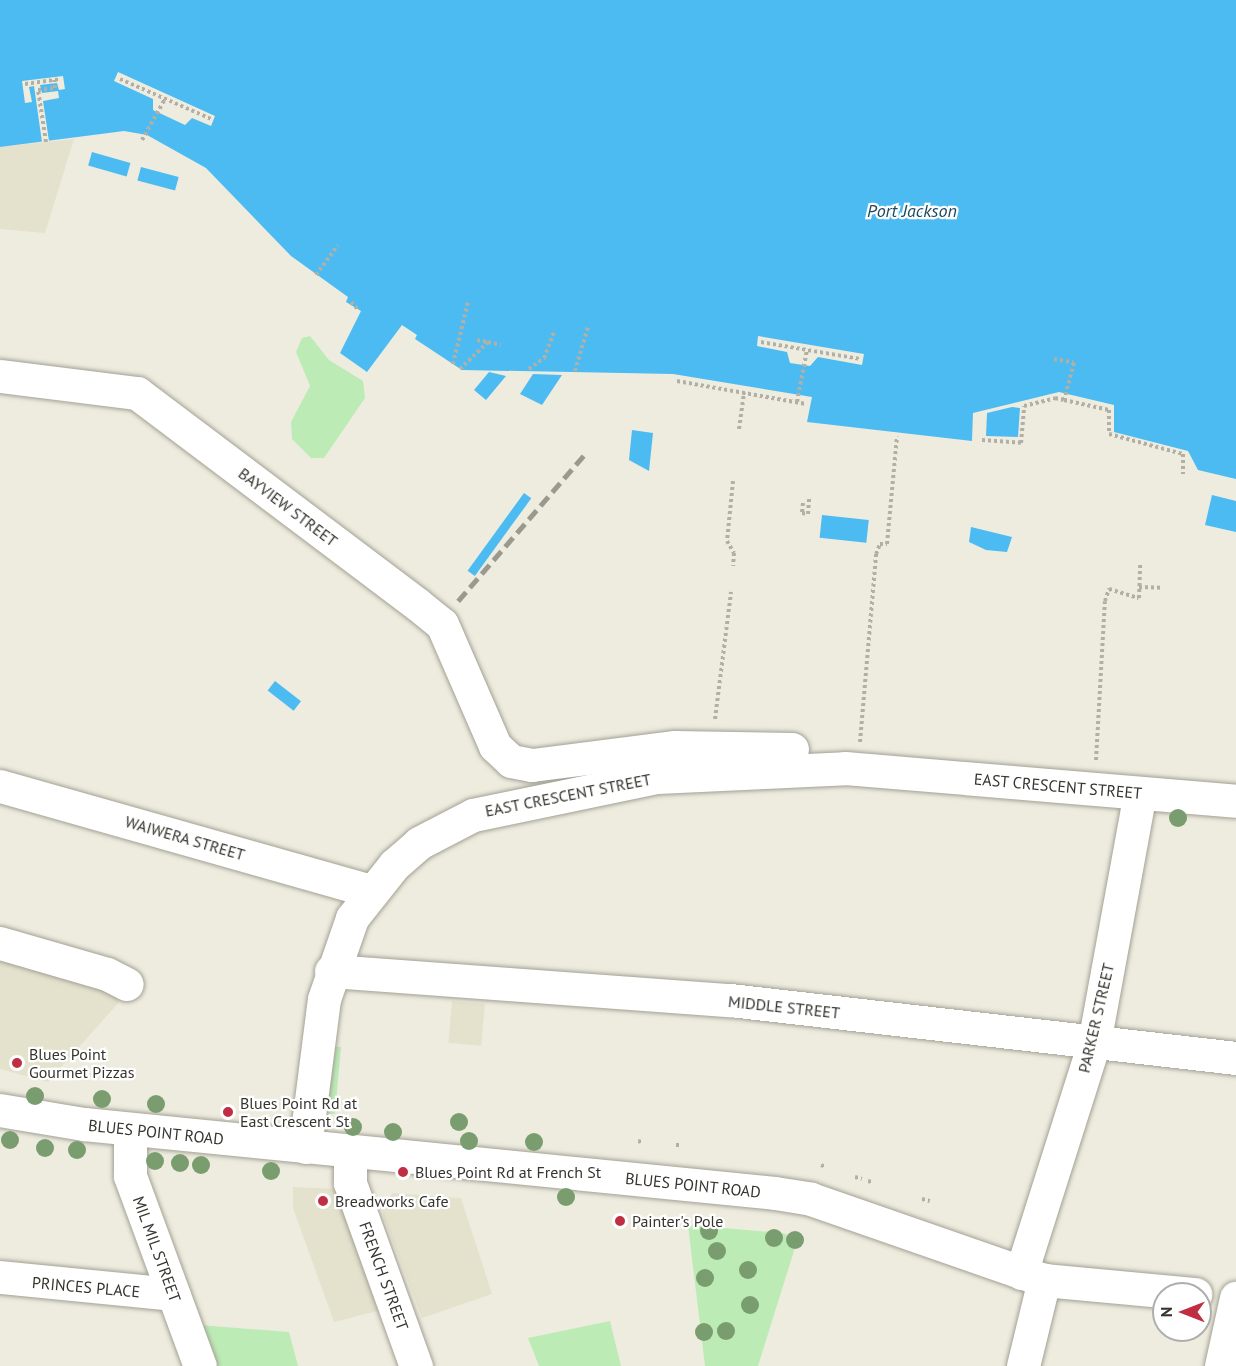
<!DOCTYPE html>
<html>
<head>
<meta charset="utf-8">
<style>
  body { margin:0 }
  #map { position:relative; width:1236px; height:1366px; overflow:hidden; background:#eeecdf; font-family:"PT Sans",sans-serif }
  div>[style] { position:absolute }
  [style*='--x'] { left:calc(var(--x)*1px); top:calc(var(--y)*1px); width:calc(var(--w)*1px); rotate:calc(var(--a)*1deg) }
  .built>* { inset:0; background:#e4e1cd; transform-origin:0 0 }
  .green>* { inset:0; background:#bcebb6 }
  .water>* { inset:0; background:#4cbbf2; transform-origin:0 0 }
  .pier>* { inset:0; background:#eeecdf }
  .path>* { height:4px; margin-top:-2px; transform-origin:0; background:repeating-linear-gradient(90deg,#b2b0a6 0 3px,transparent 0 6px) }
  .roads { filter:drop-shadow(0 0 2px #a3a194) drop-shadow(0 0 2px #a3a194) }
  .minor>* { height:33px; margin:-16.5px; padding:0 16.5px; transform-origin:16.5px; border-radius:16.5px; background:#fff }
  .rail>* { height:4.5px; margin-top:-2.25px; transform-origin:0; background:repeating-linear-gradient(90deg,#9a9990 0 12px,transparent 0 18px) }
  .trees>* { width:18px; height:18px; margin:-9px; border-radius:50%; background:#799d6e }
  .dots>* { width:16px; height:16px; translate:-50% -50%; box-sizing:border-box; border:3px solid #fff; border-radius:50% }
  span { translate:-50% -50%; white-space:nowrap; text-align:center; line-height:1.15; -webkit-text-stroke:4.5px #fff; paint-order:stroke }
  .street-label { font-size:16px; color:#35342f }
  .poi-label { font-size:16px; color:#35342f }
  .left { translate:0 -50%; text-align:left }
  .water-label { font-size:18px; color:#1b4960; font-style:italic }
  .north { position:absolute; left:1152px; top:1282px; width:60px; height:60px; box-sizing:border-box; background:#fff; border:2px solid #aeaeac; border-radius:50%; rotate:270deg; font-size:16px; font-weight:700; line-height:24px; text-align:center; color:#35342f }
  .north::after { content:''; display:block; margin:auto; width:21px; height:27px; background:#bf2e43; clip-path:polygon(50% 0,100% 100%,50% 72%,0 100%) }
</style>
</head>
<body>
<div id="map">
  <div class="built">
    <i style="clip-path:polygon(74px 139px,45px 233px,0 229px,0 147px)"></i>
    <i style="clip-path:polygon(0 951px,106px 981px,119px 1002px,48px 1082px,0 1069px)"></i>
    <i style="left:452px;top:1001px;width:33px;height:42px;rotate:5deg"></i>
    <i style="clip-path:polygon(293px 1187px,337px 1189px,381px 1310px,334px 1322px,293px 1208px)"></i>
    <i style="clip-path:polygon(393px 1193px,461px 1198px,492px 1294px,422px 1318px,384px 1218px,382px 1206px)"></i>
  </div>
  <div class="green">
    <i style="clip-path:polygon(310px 336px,329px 360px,363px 381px,365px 398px,324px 458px,311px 458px,292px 439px,291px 422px,310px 386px,296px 352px,302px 338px)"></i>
    <i style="clip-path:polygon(335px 1047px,341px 1047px,335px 1114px,319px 1113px,330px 1049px)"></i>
    <i style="clip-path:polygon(688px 1225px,782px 1233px,798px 1238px,758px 1366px,705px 1366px)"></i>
    <i style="clip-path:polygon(610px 1321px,621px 1366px,539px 1366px,528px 1338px)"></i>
    <i style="clip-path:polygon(199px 1325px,289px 1332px,298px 1366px,214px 1366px)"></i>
  </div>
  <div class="water">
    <i style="clip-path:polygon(0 0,1236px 0,1236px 479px,1198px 470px,1188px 451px,1114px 432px,1114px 405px,1059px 392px,973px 413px,972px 441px,807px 422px,812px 397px,673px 374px,462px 370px,415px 339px,417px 335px,402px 325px,367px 372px,340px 353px,361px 311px,346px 302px,348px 297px,291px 256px,206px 168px,147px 135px,124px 131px,0 147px)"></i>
    <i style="left:92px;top:152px;width:40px;height:14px;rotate:16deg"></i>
    <i style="left:141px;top:167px;width:39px;height:14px;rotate:15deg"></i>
    <i style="clip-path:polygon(489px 372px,506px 376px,486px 400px,474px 390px)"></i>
    <i style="clip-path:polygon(533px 374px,562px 375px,542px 405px,520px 394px)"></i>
    <i style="clip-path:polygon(1012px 407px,1020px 408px,1018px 437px,986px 436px,987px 413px)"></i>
    <i style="clip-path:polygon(632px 430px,653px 433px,649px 471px,629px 460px)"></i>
    <i style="left:524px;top:493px;width:9px;height:96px;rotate:36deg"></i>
    <i style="clip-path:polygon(1212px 495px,1236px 501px,1236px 532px,1205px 525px)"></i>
    <i style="left:822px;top:515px;width:47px;height:23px;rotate:6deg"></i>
    <i style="clip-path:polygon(971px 527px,1012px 537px,1007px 552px,986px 550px,969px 542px)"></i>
    <i style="left:275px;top:681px;width:33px;height:12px;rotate:38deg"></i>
  </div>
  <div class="pier">
    <i style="clip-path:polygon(118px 72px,215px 116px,211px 126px,192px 118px,185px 125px,153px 110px,153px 99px,114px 81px)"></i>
    <i style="clip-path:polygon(63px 76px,65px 89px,59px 90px,57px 83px,40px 85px,42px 93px,58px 91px,59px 98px,43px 101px,49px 141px,42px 142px,34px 86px,29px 87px,32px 102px,25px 103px,22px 81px)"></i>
    <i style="clip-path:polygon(758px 336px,864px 354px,862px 365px,818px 357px,810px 366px,790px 363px,787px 352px,757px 346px)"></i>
  </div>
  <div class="path">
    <i style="--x:120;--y:79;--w:99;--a:23.7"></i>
    <i style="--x:25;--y:84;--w:35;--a:-8"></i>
    <i style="--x:142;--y:140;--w:47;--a:-60.7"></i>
    <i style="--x:46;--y:142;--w:53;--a:-98.7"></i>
    <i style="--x:38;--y:90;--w:17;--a:-7"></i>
    <i style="--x:55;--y:88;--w:8;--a:-97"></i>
    <i style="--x:316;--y:275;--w:37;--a:-54"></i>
    <i style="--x:351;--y:302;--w:11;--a:45"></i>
    <i style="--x:477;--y:340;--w:11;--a:10"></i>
    <i style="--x:761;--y:342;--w:100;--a:9.7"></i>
    <i style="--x:1054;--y:359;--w:20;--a:11"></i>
    <i style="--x:1074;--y:363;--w:38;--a:105"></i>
    <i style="--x:1064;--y:400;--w:46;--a:12.5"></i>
    <i style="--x:1109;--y:410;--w:24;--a:90"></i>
    <i style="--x:1109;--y:434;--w:77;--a:15.1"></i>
    <i style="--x:1183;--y:454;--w:20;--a:90"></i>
    <i style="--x:453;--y:364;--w:64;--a:-76.4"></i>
    <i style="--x:460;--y:369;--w:39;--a:-44"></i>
    <i style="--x:488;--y:342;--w:13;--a:13"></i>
    <i style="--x:529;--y:369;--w:19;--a:-36"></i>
    <i style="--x:544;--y:358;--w:30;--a:-69"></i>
    <i style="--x:575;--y:371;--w:46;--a:-73.5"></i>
    <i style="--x:677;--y:381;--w:131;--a:10.1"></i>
    <i style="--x:797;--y:402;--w:53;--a:-79.1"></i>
    <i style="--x:739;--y:429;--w:37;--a:-82"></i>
    <i style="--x:982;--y:440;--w:39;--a:4"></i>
    <i style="--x:1021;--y:443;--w:37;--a:-85"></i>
    <i style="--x:1024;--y:406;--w:32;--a:-14"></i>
    <i style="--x:1055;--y:398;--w:9;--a:13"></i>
    <i style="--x:733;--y:481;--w:60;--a:95.7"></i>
    <i style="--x:727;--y:541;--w:14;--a:60"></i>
    <i style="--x:734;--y:553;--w:13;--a:94"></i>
    <i style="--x:803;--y:503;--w:10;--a:96"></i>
    <i style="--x:802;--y:513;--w:6;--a:9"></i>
    <i style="--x:808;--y:514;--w:16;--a:-86"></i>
    <i style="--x:1139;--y:587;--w:24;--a:2"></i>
    <i style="--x:715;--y:719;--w:128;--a:-82.8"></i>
    <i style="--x:860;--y:742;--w:189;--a:-85.1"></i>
    <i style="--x:876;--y:554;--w:11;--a:-68"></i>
    <i style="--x:880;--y:544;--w:7;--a:0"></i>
    <i style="--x:887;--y:544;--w:108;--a:-84.7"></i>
    <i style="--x:1096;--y:760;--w:159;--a:-86.8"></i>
    <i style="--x:1105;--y:601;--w:13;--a:-72"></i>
    <i style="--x:1109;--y:589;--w:31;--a:17"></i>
    <i style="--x:1139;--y:598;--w:34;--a:-88"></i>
    <i style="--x:638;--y:1141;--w:4;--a:14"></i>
    <i style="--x:676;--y:1145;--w:4;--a:0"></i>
    <i style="--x:821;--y:1165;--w:5;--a:22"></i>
    <i style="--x:855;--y:1177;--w:7;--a:16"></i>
    <i style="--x:868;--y:1181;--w:4;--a:14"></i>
    <i style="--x:922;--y:1199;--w:8;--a:14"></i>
  </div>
  <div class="roads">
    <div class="minor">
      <i style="--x:0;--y:376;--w:138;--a:7.1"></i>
      <i style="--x:137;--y:393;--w:351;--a:37"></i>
      <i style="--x:417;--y:604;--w:32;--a:39"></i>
      <i style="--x:442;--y:624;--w:133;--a:66.5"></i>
      <i style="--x:495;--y:746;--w:22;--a:43"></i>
      <i style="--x:511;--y:761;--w:21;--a:11"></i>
      <i style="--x:532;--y:765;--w:144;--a:-7.2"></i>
      <i style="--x:675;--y:747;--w:117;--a:1"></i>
      <i style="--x:0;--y:786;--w:385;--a:15.8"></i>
      <i style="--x:0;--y:943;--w:111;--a:16.2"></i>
      <i style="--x:107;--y:974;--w:22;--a:27"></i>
      <i style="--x:331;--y:971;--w:400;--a:4.2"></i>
      <i style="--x:730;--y:1000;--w:509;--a:6.54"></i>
      <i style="--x:0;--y:1110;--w:85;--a:9.5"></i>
      <i style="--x:84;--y:1124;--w:694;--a:5.7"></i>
      <i style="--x:775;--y:1193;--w:36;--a:9"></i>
      <i style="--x:811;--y:1199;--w:247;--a:19.2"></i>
      <i style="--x:1044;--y:1280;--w:152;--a:5.3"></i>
      <i style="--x:130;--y:1129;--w:47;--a:90"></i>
      <i style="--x:130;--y:1176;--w:202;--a:69.8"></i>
      <i style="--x:305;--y:1147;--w:149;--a:-82.7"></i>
      <i style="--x:324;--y:999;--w:86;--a:-70.9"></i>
      <i style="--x:352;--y:918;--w:68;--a:-51.6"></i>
      <i style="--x:394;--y:865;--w:33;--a:-41"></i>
      <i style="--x:419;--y:843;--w:61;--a:-27.4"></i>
      <i style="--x:473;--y:815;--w:188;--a:-11.7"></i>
      <i style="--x:657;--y:777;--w:188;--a:-2.7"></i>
      <i style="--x:845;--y:768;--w:392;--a:4.8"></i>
      <i style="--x:350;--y:1151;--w:32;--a:90"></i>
      <i style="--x:350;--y:1183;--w:195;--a:70.2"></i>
      <i style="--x:1021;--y:1273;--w:241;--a:-72.4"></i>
      <i style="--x:1094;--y:1043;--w:254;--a:-79.6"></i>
      <i style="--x:0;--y:1277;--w:174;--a:5.6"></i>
      <i style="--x:1023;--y:1366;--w:89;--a:-76.3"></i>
      <i style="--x:1221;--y:1366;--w:70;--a:-77.6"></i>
    </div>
  </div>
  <div class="rail">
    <i style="--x:458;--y:601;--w:193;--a:-49.2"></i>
  </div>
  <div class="trees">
    <i style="left:1178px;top:818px"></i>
    <i style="left:35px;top:1096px"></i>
    <i style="left:102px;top:1099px"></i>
    <i style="left:156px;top:1104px"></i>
    <i style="left:459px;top:1122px"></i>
    <i style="left:353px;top:1127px"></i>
    <i style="left:393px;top:1132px"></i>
    <i style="left:10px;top:1140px"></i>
    <i style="left:469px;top:1141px"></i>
    <i style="left:534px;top:1142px"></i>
    <i style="left:45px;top:1148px"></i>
    <i style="left:77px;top:1150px"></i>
    <i style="left:155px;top:1161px"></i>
    <i style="left:180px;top:1163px"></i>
    <i style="left:201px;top:1165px"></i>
    <i style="left:271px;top:1171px"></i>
    <i style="left:566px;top:1197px"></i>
    <i style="left:709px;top:1231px"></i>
    <i style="left:774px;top:1238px"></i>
    <i style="left:795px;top:1240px"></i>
    <i style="left:717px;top:1251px"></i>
    <i style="left:748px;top:1270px"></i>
    <i style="left:705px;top:1278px"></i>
    <i style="left:750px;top:1305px"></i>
    <i style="left:726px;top:1331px"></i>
    <i style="left:704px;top:1332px"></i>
  </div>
  <div class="dots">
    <i style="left:17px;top:1063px;background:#bf2e43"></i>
    <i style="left:228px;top:1112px;background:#bf2e43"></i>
    <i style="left:403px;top:1172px;background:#bf2e43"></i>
    <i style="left:323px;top:1201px;background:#bf2e43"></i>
    <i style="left:620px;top:1221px;background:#bf2e43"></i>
  </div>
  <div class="street-label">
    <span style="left:288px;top:507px;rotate:37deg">BAYVIEW STREET</span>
    <span style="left:1058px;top:786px;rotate:5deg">EAST CRESCENT STREET</span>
    <span style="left:568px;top:795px;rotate:-11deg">EAST CRESCENT STREET</span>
    <span style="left:185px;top:838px;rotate:16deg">WAIWERA STREET</span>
    <span style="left:784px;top:1007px;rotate:6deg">MIDDLE STREET</span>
    <span style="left:1096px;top:1018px;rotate:-77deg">PARKER STREET</span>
    <span style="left:156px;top:1132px;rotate:6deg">BLUES POINT ROAD</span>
    <span style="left:693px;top:1185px;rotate:6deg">BLUES POINT ROAD</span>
    <span style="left:157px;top:1249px;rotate:70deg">MIL MIL STREET</span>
    <span style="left:384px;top:1276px;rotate:70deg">FRENCH STREET</span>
    <span style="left:86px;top:1287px;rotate:5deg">PRINCES PLACE</span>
  </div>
  <div class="poi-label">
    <span class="left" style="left:29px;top:1063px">Blues Point<br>Gourmet Pizzas</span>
    <span class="left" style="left:240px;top:1112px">Blues Point Rd at<br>East Crescent St</span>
    <span class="left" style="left:415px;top:1172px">Blues Point Rd at French St</span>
    <span class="left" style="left:335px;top:1201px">Breadworks Cafe</span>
    <span class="left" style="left:632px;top:1221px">Painter's Pole</span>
  </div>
  <div class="water-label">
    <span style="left:912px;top:211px">Port Jackson</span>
  </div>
  <div class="north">N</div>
</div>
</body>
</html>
